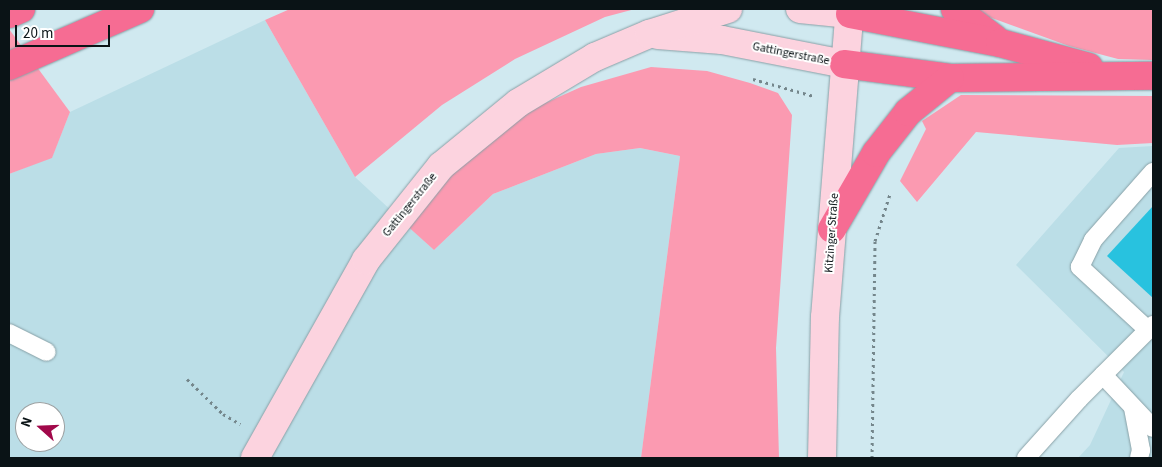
<!DOCTYPE html>
<html>
<head>
<meta charset="utf-8">
<style>
  body { margin:0 }
  #map { position:relative; width:1162px; height:467px; overflow:hidden; background:#d0e9f0; font-family:"Source Sans 3",sans-serif }
  div>[style] { position:absolute }
  [style*='--x'] { left:calc(var(--x)*1px); top:calc(var(--y)*1px); width:calc(var(--w)*1px); rotate:calc(var(--a)*1deg) }
  .built>* { inset:0; background:#bbdee7 }
  .green>* { inset:0; background:#fb9ab1 }
  .building>* { inset:0; background:#28c2df }
  .path>* { height:3px; margin-top:-1.5px; transform-origin:0; background:repeating-linear-gradient(90deg,#74868b 0 2.5px,transparent 0 6.5px) }
  .roads { filter:drop-shadow(0 0 1px #88a0a6) drop-shadow(0 0 1px #88a0a6) }
  .lane>* { height:18px; margin:-9px; padding:0 9px; transform-origin:9px; border-radius:9px; background:#fff }
  .secondary>* { height:28px; margin:-14px; padding:0 14px; transform-origin:14px; border-radius:14px; background:#fcd3df }
  .highway>* { height:28px; margin:-14px; padding:0 14px; transform-origin:14px; border-radius:14px; background:#f66c93 }
  span { translate:-50% -50%; white-space:nowrap; text-align:center; line-height:1.15; -webkit-text-stroke:4px #fff; paint-order:stroke }
  .street-label { font-size:12px; color:#0a1316 }
  .frame { position:absolute; inset:0; border:10px solid #0a1316; pointer-events:none }
  .north { position:absolute; left:15px; top:402px; width:50px; height:50px; box-sizing:border-box; background:#fff; border:1px solid #9da1a2; border-radius:50%; rotate:290deg; font-size:14px; font-weight:700; line-height:20px; text-align:center; color:#0a1316 }
  .north::after { content:''; display:block; margin:auto; width:18px; height:22px; background:#a1084a; clip-path:polygon(50% 0,100% 100%,50% 72%,0 100%) }
  .scale { position:absolute; left:15px; top:25px; width:95px; height:22px; box-sizing:border-box; border:2px solid #0a1316; border-top:0; padding-left:6px; font-size:15px; line-height:18px; white-space:nowrap; color:#0a1316; -webkit-text-stroke:4px #fff; paint-order:stroke }
</style>
</head>
<body>
<div id="map">
  <div class="built">
    <i style="clip-path:polygon(evenodd,265px 20px,355px 177px,434px 250px,493px 194px,596px 154px,640px 148px,680px 156px,641px 458px,9px 458px,9px 174px,52px 157px,70px 112px,265px 20px,25px 412px,55px 412px,55px 442px,25px 442px,25px 412px)"></i>
    <i style="clip-path:polygon(1153px 146px,1153px 458px,1078px 458px,1090px 445px,1124px 372px,1016px 265px,1119px 148px)"></i>
  </div>
  <div class="green">
    <i style="clip-path:polygon(290px 9px,635px 9px,605px 17px,515px 59px,442px 105px,355px 177px,265px 20px)"></i>
    <i style="clip-path:polygon(978px 9px,1153px 9px,1153px 60px,1118px 59px,1069px 46px,989px 17px)"></i>
    <i style="clip-path:polygon(9px 29px,70px 112px,52px 158px,9px 174px)"></i>
    <i style="clip-path:polygon(651px 67px,707px 71px,750px 83px,778px 93px,792px 115px,776px 348px,779px 458px,641px 458px,680px 156px,640px 148px,596px 154px,493px 194px,434px 250px,404px 223px,457px 169px,523px 113px,581px 87px)"></i>
    <i style="clip-path:polygon(961px 95px,1153px 96px,1153px 143px,1117px 145px,976px 132px,917px 202px,900px 181px,926px 129px,922px 121px)"></i>
  </div>
  <div class="building">
    <i style="clip-path:polygon(1153px 206px,1153px 298px,1107px 256px)"></i>
  </div>
  <div class="path">
    <i style="--x:753;--y:79;--w:63;--a:15.6"></i>
    <i style="--x:187;--y:379;--w:50;--a:44.2"></i>
    <i style="--x:223;--y:414;--w:20;--a:30"></i>
    <i style="--x:872;--y:458;--w:217;--a:-89.2"></i>
    <i style="--x:875;--y:241;--w:49;--a:-72.3"></i>
  </div>
  <div class="roads">
    <div class="lane">
      <i style="--x:1148;--y:330;--w:93;--a:-137.2"></i>
      <i style="--x:1080;--y:267;--w:30;--a:-64"></i>
      <i style="--x:1093;--y:240;--w:91;--a:-48.6"></i>
      <i style="--x:9;--y:333;--w:42;--a:26.6"></i>
      <i style="--x:1103;--y:375;--w:73;--a:46.7"></i>
      <i style="--x:1133;--y:408;--w:43;--a:79.2"></i>
      <i style="--x:1141;--y:450;--w:8;--a:104"></i>
      <i style="--x:1026;--y:458;--w:79;--a:-48.1"></i>
      <i style="--x:1079;--y:399;--w:105;--a:-45"></i>
    </div>
    <div class="secondary">
      <i style="--x:800;--y:9;--w:50;--a:5.7"></i>
      <i style="--x:658;--y:35;--w:64;--a:4.5"></i>
      <i style="--x:722;--y:40;--w:124;--a:11.1"></i>
      <i style="--x:255;--y:458;--w:227;--a:-60.7"></i>
      <i style="--x:366;--y:260;--w:120;--a:-51.4"></i>
      <i style="--x:441;--y:166;--w:99;--a:-39.3"></i>
      <i style="--x:518;--y:103;--w:90;--a:-30.9"></i>
      <i style="--x:595;--y:57;--w:59;--a:-23.1"></i>
      <i style="--x:649;--y:34;--w:83;--a:-17.6"></i>
      <i style="--x:822;--y:458;--w:141;--a:-88.8"></i>
      <i style="--x:825;--y:317;--w:309;--a:-85.4"></i>
    </div>
    <div class="highway">
      <i style="--x:955;--y:9;--w:50;--a:36.9"></i>
      <i style="--x:9;--y:14;--w:13;--a:-23"></i>
      <i style="--x:850;--y:14;--w:153;--a:10.9"></i>
      <i style="--x:1000;--y:43;--w:92;--a:15.1"></i>
      <i style="--x:844;--y:64;--w:107;--a:7.5"></i>
      <i style="--x:950;--y:78;--w:203;--a:-0.6"></i>
      <i style="--x:9;--y:66;--w:143;--a:-23.5"></i>
      <i style="--x:832;--y:229;--w:88;--a:-59.9"></i>
      <i style="--x:876;--y:153;--w:52;--a:-52"></i>
      <i style="--x:908;--y:112;--w:54;--a:-39"></i>
    </div>
  </div>
  <div class="street-label">
    <span style="left:791px;top:54px;rotate:11deg">Gattingerstraße</span>
    <span style="left:410px;top:205px;rotate:-51deg">Gattingerstraße</span>
    <span style="left:832px;top:233px;rotate:-86deg">Kitzinger Straße</span>
  </div>
  <div class="frame"></div>
  <div class="north">N</div>
  <div class="scale">20 m</div>
</div>
</body>
</html>
